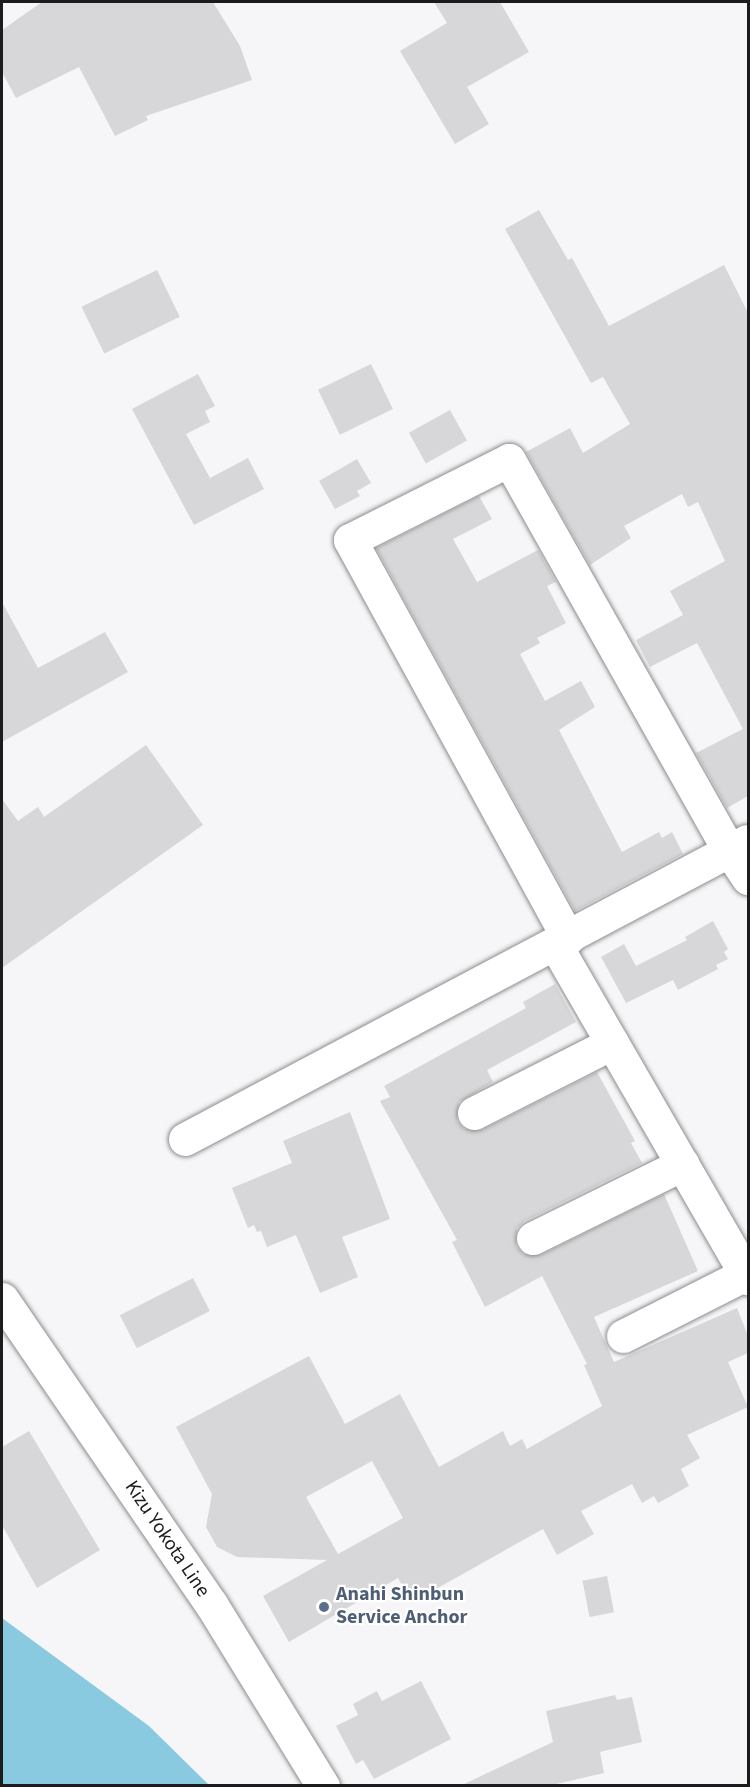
<!DOCTYPE html>
<html>
<head>
<meta charset="utf-8">
<style>
  body { margin:0 }
  #map { position:relative; width:750px; height:1787px; overflow:hidden; background:#f6f6f8; font-family:"Source Sans 3",sans-serif }
  div>[style] { position:absolute }
  [style*='--x'] { left:calc(var(--x)*1px); top:calc(var(--y)*1px); width:calc(var(--w)*1px); rotate:calc(var(--a)*1deg) }
  .water>* { inset:0; background:#8acae1 }
  .building>* { inset:0; background:#d7d6d8; transform-origin:0 0 }
  .roads { filter:drop-shadow(0 0 2px #8d8d8f) drop-shadow(0 0 2px #8d8d8f) }
  .minor>* { height:33px; margin:-16.5px; padding:0 16.5px; transform-origin:16.5px; border-radius:16.5px; background:#fff }
  .major>* { height:33px; margin:-16.5px; padding:0 16.5px; transform-origin:16.5px; border-radius:16.5px; background:#fff }
  .dots>* { width:16px; height:16px; translate:-50% -50%; box-sizing:border-box; border:3px solid #fff; border-radius:50% }
  span { translate:-50% -50%; white-space:nowrap; text-align:center; line-height:1.15; -webkit-text-stroke:4.5px #fff; paint-order:stroke }
  .street-label { font-size:20px; color:#1c1c1d }
  .service-label { font-size:20px; color:#4e5e75; font-weight:700 }
  .left { translate:0 -50%; text-align:left }
  .frame { position:absolute; inset:0; border:3px solid #1c1c1d; pointer-events:none }
</style>
</head>
<body>
<div id="map">
  <div class="water">
    <i style="clip-path:polygon(2px 1618px,149px 1726px,209px 1785px,2px 1785px)"></i>
  </div>
  <div class="building">
    <i style="clip-path:polygon(42px 2px,213px 2px,240px 46px,252px 80px,146px 116px,148px 120px,115px 136px,79px 67px,16px 98px,2px 72px,2px 30px)"></i>
    <i style="clip-path:polygon(434px 2px,500px 2px,529px 52px,467px 87px,489px 124px,455px 144px,400px 51px,447px 23px)"></i>
    <i style="clip-path:polygon(539px 210px,568px 260px,572px 258px,609px 326px,724px 265px,748px 313px,748px 796px,727px 808px,696px 753px,743px 729px,697px 643px,650px 667px,636px 640px,683px 615px,670px 591px,725px 561px,698px 502px,688px 507px,682px 494px,624px 526px,631px 538px,590px 565px,526px 452px,570px 428px,583px 453px,630px 424px,603px 377px,591px 383px,505px 229px)"></i>
    <i style="left:157px;top:270px;width:52px;height:84px;rotate:64deg"></i>
    <i style="left:371px;top:364px;width:50px;height:59px;rotate:64deg"></i>
    <i style="clip-path:polygon(198px 374px,215px 406px,205px 411px,210px 422px,186px 434px,210px 478px,248px 458px,264px 489px,194px 525px,132px 409px)"></i>
    <i style="left:450px;top:410px;width:35px;height:47px;rotate:61deg"></i>
    <i style="clip-path:polygon(357px 459px,371px 483px,357px 491px,360px 496px,335px 509px,319px 481px)"></i>
    <i style="clip-path:polygon(479px 496px,492px 519px,453px 539px,477px 582px,538px 550px,556px 582px,547px 586px,566px 623px,537px 638px,540px 643px,520px 654px,545px 701px,581px 681px,595px 707px,559px 730px,622px 852px,659px 832px,662px 838px,672px 832px,683px 854px,575px 911px,376px 548px)"></i>
    <i style="clip-path:polygon(2px 602px,38px 668px,105px 632px,128px 672px,2px 742px)"></i>
    <i style="clip-path:polygon(146px 745px,203px 825px,2px 968px,2px 799px,18px 821px,38px 807px,44px 817px)"></i>
    <i style="clip-path:polygon(713px 921px,728px 949px,724px 952px,728px 959px,716px 965px,718px 969px,678px 990px,673px 980px,626px 1003px,601px 957px,624px 944px,636px 966px,687px 940px,685px 937px)"></i>
    <i style="clip-path:polygon(evenodd,555px 984px,576px 1022px,487px 1070px,493px 1082px,459px 1102px,457px 1121px,464px 1129px,482px 1130px,597px 1072px,635px 1141px,631px 1143px,642px 1163px,525px 1221px,517px 1228px,516px 1246px,523px 1254px,541px 1255px,664px 1194px,698px 1271px,594px 1317px,614px 1362px,737px 1308px,748px 1336px,748px 1353px,728px 1362px,748px 1407px,687px 1435px,700px 1458px,681px 1469px,689px 1486px,658px 1503px,654px 1496px,642px 1503px,632px 1484px,581px 1511px,594px 1534px,557px 1555px,543px 1529px,411px 1603px,398px 1578px,289px 1642px,263px 1596px,327px 1560px,237px 1557px,217px 1547px,206px 1527px,212px 1494px,176px 1427px,309px 1356px,345px 1424px,400px 1394px,439px 1467px,503px 1431px,510px 1446px,522px 1439px,527px 1449px,602px 1406px,584px 1365px,587px 1364px,542px 1276px,485px 1307px,452px 1242px,457px 1240px,380px 1101px,390px 1097px,384px 1086px,526px 1008px,523px 1002px,555px 984px,372px 1461px,403px 1518px,338px 1554px,306px 1497px,372px 1461px)"></i>
    <i style="clip-path:polygon(350px 1112px,390px 1219px,342px 1237px,358px 1277px,320px 1293px,296px 1235px,267px 1247px,261px 1231px,257px 1232px,254px 1225px,248px 1228px,232px 1188px,292px 1163px,283px 1141px)"></i>
    <i style="left:193px;top:1278px;width:37px;height:82px;rotate:63deg"></i>
    <i style="clip-path:polygon(29px 1431px,100px 1550px,37px 1588px,2px 1525px,2px 1447px)"></i>
    <i style="left:607px;top:1576px;width:37px;height:25px;rotate:79deg"></i>
    <i style="clip-path:polygon(421px 1681px,451px 1739px,374px 1779px,363px 1760px,356px 1764px,336px 1726px,358px 1715px,353px 1704px,377px 1691px,382px 1701px)"></i>
    <i style="clip-path:polygon(615px 1695px,617px 1700px,632px 1697px,642px 1742px,600px 1752px,604px 1773px,552px 1785px,462px 1785px,553px 1742px,546px 1711px)"></i>
  </div>
  <div class="roads">
    <div class="minor">
      <i style="--x:568;--y:938;--w:454;--a:-118.7"></i>
      <i style="--x:350;--y:540;--w:178;--a:-26.7"></i>
      <i style="--x:509;--y:460;--w:448;--a:60.6"></i>
      <i style="--x:729;--y:850;--w:34;--a:56"></i>
      <i style="--x:555;--y:944;--w:386;--a:60"></i>
      <i style="--x:474;--y:1113;--w:155;--a:-26.9"></i>
      <i style="--x:185;--y:1139;--w:636;--a:-27.93"></i>
      <i style="--x:533;--y:1238;--w:167;--a:-26.3"></i>
      <i style="--x:623;--y:1336;--w:138;--a:-26.8"></i>
    </div>
    <div class="major">
      <i style="--x:2;--y:1299;--w:370;--a:55.6"></i>
      <i style="--x:211;--y:1604;--w:214;--a:58.4"></i>
    </div>
  </div>
  <div class="dots">
    <i style="left:324px;top:1607px;background:#5c6f8a"></i>
  </div>
  <div class="street-label">
    <span style="left:167px;top:1539px;rotate:56deg">Kizu Yokota Line</span>
  </div>
  <div class="service-label">
    <span class="left" style="left:336px;top:1606px">Anahi Shinbun<br>Service Anchor</span>
  </div>
  <div class="frame"></div>
</div>
</body>
</html>
